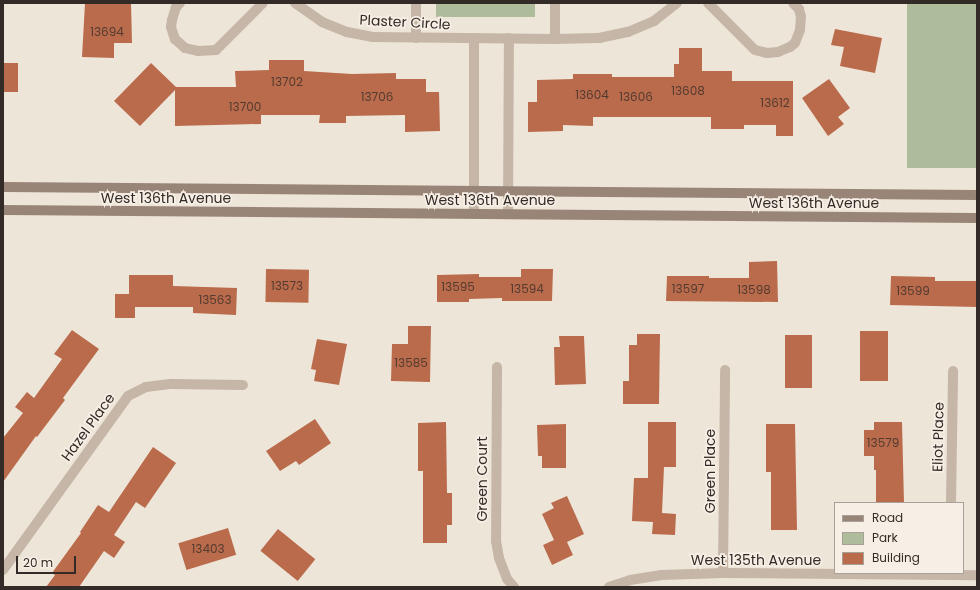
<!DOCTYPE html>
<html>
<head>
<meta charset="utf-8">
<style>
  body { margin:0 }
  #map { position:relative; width:980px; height:590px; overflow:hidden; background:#eee5d9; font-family:Poppins,sans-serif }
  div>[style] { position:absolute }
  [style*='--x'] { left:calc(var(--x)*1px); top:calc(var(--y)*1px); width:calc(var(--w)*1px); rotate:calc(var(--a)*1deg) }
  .green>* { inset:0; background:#afbc9b; transform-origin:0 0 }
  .building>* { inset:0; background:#ba6b4c; transform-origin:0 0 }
  .street>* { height:10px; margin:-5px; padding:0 5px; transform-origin:5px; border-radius:5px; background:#c5b6a7 }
  .secondary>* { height:10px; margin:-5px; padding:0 5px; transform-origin:5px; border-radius:5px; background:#988578 }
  span { translate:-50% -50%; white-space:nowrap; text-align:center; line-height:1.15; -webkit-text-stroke:3.5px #f7efe5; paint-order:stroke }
  .number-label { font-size:12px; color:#543b30 }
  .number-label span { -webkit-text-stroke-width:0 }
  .street-label { font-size:14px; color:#322b27 }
  .frame { position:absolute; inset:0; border:4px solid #322b27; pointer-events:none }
  .legend { position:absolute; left:834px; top:502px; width:130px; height:72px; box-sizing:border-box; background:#f7efe5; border:1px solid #a8a199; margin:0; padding:5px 7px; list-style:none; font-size:12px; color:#322b27 }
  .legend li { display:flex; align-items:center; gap:8px; height:20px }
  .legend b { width:20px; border:1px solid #a8a199 }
  .scale { position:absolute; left:16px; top:556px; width:60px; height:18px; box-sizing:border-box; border:2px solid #322b27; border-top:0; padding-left:5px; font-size:12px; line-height:14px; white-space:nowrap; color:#322b27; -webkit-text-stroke:3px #f7efe5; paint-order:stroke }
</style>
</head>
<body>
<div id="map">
  <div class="green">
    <i style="left:436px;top:3px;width:99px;height:14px"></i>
    <i style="left:907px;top:3px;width:70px;height:165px"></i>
  </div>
  <div class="building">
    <i style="clip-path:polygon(85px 3px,131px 3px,132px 43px,114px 43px,114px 58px,82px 57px)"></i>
    <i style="clip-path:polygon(835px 29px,882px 38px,875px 73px,840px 66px,844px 47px,831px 45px)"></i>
    <i style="clip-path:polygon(679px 48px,702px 48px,702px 71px,732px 71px,732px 81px,793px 81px,793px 136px,776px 136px,776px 125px,744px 125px,744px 129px,711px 129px,711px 117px,593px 117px,593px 126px,563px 125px,563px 131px,528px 132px,528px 102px,537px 102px,537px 80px,573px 79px,573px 74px,612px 74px,612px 77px,674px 77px,674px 64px,679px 64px)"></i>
    <i style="clip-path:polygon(269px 60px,304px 60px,304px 71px,352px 74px,396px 73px,396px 79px,426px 79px,426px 92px,439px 92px,440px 131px,405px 132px,405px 115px,346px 116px,346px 123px,319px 123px,320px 115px,261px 115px,261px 124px,175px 126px,175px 90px,140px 126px,114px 101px,151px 63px,176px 87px,236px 87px,235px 71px,269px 70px)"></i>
    <i style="left:3px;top:63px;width:15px;height:29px"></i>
    <i style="clip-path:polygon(829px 79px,850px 108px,838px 117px,844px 124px,828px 136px,802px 98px)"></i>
    <i style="clip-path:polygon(777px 261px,778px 302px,666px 301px,667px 276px,709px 276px,709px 278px,749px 278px,749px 262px)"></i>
    <i style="left:266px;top:269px;width:43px;height:33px;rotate:1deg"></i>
    <i style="clip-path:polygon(521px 269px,553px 269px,552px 301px,502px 301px,502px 298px,469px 299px,469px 302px,437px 302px,437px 275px,479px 274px,479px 277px,521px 277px)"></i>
    <i style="clip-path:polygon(129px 275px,173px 275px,173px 286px,237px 288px,236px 315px,193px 313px,193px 307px,135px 307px,135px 318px,115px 318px,115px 294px,129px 294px)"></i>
    <i style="clip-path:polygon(891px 276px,935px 277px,935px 281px,977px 281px,977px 307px,890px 305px)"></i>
    <i style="clip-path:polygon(408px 326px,431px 326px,430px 382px,391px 381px,392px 344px,408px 344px)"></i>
    <i style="clip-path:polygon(72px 330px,99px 349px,63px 398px,65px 400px,37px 437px,36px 436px,3px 482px,3px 438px,23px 413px,15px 407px,27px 392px,34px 398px,62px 359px,54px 354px)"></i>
    <i style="left:860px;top:331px;width:28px;height:50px"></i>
    <i style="clip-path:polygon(637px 334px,660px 334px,659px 404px,623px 404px,623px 381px,629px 381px,629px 345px,637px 345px)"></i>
    <i style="left:785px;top:335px;width:27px;height:53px"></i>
    <i style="clip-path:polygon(559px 336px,584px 336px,586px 384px,555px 385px,554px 347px,560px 347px)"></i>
    <i style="clip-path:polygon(317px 339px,347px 344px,339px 385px,314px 381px,316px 370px,311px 369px)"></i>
    <i style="clip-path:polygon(315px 419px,331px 443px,299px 465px,296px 461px,280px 471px,266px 451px)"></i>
    <i style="clip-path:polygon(446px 422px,447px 493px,452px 493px,452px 525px,447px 525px,447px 543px,423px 543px,423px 471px,418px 471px,418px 423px)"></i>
    <i style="clip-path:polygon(648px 422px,676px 422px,676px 467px,664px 467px,662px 513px,676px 514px,675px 535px,652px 534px,653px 522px,632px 521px,634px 478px,648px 478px)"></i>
    <i style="clip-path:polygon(874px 422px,902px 422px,904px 503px,876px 503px,876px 470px,874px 470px,874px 456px,864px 456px,864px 430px,874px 430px)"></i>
    <i style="clip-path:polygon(566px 424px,566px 468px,542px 468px,542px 456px,538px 456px,537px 425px)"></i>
    <i style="clip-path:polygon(766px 424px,795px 424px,797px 530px,771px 530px,771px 472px,766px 472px)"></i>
    <i style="clip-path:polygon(153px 447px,176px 463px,145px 508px,136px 502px,114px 535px,125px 542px,114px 558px,104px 551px,79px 587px,46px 587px,55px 575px,52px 573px,81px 533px,80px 532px,98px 505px,109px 512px)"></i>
    <i style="clip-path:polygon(567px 496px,584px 534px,567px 542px,573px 555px,552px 565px,543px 545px,554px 540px,542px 514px,554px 508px,551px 503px)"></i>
    <i style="left:228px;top:528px;width:28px;height:52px;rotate:73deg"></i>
    <i style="left:278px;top:529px;width:48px;height:28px;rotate:39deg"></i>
  </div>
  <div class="street">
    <i style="--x:180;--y:3;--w:6;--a:135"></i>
    <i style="--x:176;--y:7;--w:14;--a:107"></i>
    <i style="--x:172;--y:20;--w:7;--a:98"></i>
    <i style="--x:171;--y:27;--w:13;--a:72"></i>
    <i style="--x:175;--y:39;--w:13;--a:42"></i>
    <i style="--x:185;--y:48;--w:13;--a:13"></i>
    <i style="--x:198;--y:51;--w:18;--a:-3"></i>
    <i style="--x:216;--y:50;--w:66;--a:-45"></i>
    <i style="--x:295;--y:3;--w:33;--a:35"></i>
    <i style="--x:322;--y:22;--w:27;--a:22"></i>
    <i style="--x:347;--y:32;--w:25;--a:11"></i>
    <i style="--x:372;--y:37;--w:183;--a:0.6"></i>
    <i style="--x:555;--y:39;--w:44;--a:-1.3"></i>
    <i style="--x:599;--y:38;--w:30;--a:-12"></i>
    <i style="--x:628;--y:32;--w:28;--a:-23"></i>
    <i style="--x:654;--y:21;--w:29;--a:-38"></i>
    <i style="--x:555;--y:3;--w:36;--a:90"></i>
    <i style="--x:708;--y:3;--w:66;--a:45"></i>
    <i style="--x:755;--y:50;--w:12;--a:14"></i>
    <i style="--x:767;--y:53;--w:11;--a:-5"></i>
    <i style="--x:778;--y:52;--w:13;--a:-23"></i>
    <i style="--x:790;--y:47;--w:6;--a:-39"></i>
    <i style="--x:795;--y:43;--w:14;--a:-69"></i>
    <i style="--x:800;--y:30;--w:13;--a:-86"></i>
    <i style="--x:801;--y:17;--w:8;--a:-104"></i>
    <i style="--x:799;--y:9;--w:8;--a:-135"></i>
    <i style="--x:416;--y:38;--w:35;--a:-90"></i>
    <i style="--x:474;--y:214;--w:176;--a:-90"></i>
    <i style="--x:508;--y:214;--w:176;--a:-89.7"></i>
    <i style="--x:497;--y:367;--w:174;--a:90.3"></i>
    <i style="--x:496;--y:541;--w:17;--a:80"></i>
    <i style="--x:499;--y:558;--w:22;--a:69"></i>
    <i style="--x:507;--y:579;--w:11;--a:49"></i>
    <i style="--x:951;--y:503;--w:132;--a:-89.1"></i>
    <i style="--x:3;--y:570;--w:214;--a:-54.3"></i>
    <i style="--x:128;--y:396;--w:20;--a:-27"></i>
    <i style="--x:146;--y:387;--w:26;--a:-7"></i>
    <i style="--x:172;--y:384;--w:71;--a:0.8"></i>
    <i style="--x:723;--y:573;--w:203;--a:-89.4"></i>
    <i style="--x:609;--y:587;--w:22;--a:-18"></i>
    <i style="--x:630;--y:580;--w:32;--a:-9"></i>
    <i style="--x:662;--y:575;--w:61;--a:-1.9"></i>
    <i style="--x:723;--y:573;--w:254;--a:0.5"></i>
  </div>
  <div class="secondary">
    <i style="--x:3;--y:187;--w:974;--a:0.47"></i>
    <i style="--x:3;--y:210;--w:974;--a:0.47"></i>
  </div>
  <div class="number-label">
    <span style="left:107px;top:32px">13694</span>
    <span style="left:287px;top:82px">13702</span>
    <span style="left:688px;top:91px">13608</span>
    <span style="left:592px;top:95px">13604</span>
    <span style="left:377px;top:97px">13706</span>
    <span style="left:636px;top:97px">13606</span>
    <span style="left:775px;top:103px">13612</span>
    <span style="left:245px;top:107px">13700</span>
    <span style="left:287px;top:286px">13573</span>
    <span style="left:458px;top:287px">13595</span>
    <span style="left:527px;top:289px">13594</span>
    <span style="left:688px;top:289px">13597</span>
    <span style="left:754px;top:290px">13598</span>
    <span style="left:913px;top:291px">13599</span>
    <span style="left:215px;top:300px">13563</span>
    <span style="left:411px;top:363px">13585</span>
    <span style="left:883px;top:443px">13579</span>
    <span style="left:208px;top:549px">13403</span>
  </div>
  <div class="street-label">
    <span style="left:405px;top:22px;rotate:3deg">Plaster Circle</span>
    <span style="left:166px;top:198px">West 136th Avenue</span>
    <span style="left:490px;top:200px">West 136th Avenue</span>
    <span style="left:814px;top:203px">West 136th Avenue</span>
    <span style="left:88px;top:427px;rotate:-54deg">Hazel Place</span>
    <span style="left:938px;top:437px;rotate:-89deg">Eliot Place</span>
    <span style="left:710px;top:471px;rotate:-90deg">Green Place</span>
    <span style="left:482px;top:479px;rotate:-90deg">Green Court</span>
    <span style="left:756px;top:560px">West 135th Avenue</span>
  </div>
  <div class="frame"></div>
  <ul class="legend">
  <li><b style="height:5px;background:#988578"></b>Road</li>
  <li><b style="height:11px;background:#afbc9b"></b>Park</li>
  <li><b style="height:11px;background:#ba6b4c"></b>Building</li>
  </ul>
  <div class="scale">20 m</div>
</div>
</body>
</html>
